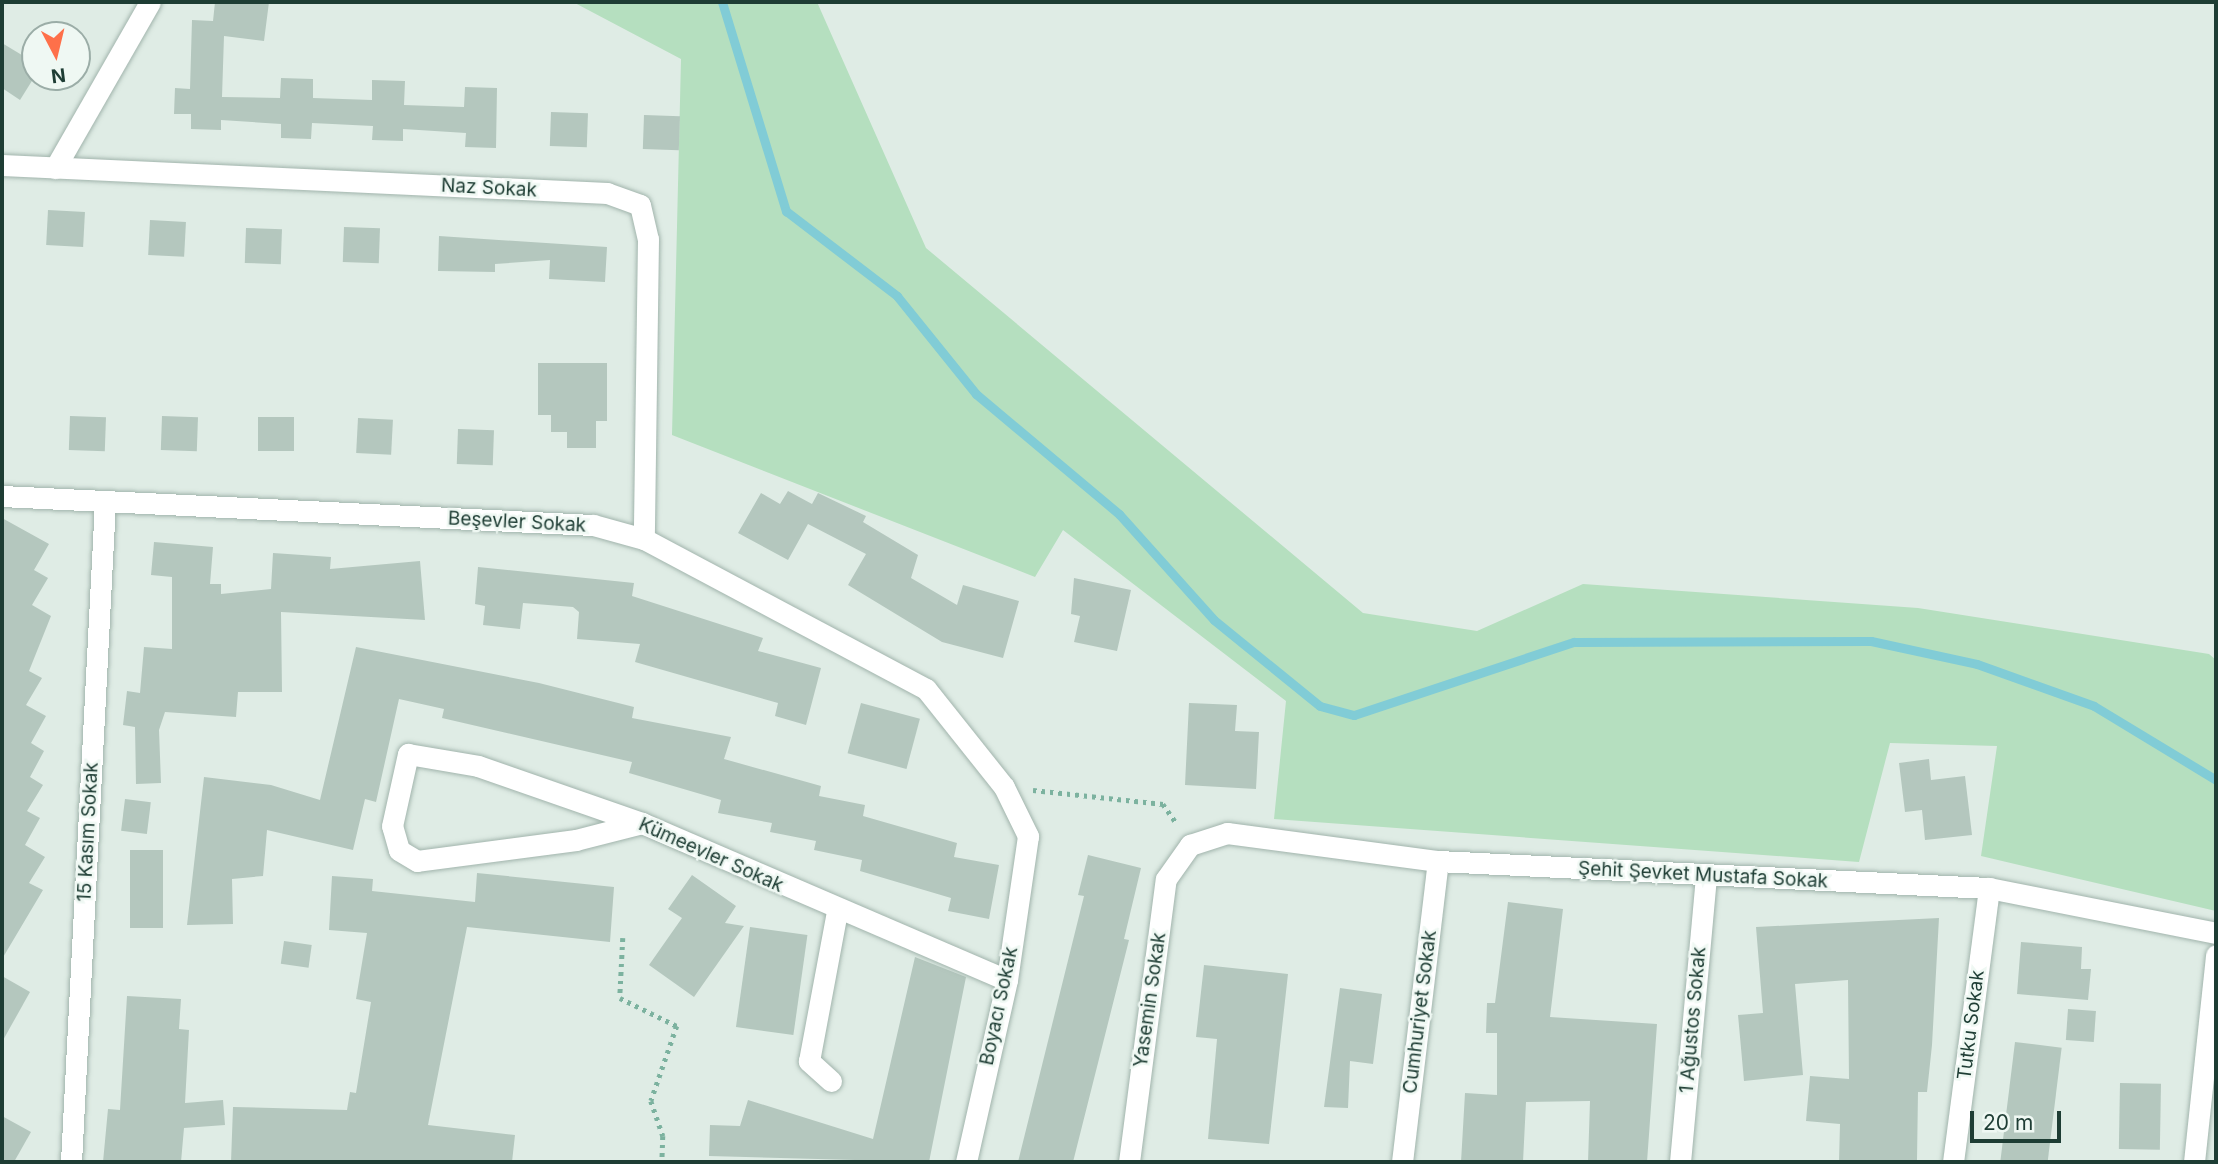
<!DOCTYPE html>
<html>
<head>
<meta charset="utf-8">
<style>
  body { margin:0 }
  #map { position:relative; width:2218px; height:1164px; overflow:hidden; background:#dfece5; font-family:Inter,sans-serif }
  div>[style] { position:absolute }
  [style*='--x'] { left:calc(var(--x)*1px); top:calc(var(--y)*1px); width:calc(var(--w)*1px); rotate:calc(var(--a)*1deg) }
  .green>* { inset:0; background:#b5dfbf }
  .stream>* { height:9px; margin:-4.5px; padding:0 4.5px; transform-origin:4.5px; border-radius:4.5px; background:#81ccd6 }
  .building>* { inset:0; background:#b4c7be; transform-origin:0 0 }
  .path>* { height:4.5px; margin-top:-2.25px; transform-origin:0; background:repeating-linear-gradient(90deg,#7cb29f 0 3.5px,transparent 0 8.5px) }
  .roads { filter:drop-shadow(0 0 2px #a1b4ac) drop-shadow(0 0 2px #a1b4ac) }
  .minor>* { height:21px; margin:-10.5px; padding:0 10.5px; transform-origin:10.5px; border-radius:10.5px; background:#fff }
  span { translate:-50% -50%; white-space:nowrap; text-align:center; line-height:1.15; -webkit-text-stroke:5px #eff8f3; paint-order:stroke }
  .street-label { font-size:19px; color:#1e3d34 }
  .frame { position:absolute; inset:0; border:4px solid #1e3d34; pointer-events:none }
  .north { position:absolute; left:21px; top:21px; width:70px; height:70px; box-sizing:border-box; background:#eff8f3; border:2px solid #9bada7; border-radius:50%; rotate:173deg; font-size:19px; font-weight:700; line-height:28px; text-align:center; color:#1e3d34 }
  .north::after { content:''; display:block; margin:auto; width:24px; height:32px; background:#fe704a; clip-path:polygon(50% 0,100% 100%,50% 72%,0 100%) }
  .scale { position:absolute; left:1970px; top:1111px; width:91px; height:32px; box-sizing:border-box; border:4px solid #1e3d34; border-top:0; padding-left:9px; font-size:21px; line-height:24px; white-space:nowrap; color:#1e3d34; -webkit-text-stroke:5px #eff8f3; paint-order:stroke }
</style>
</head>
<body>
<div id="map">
  <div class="green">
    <i style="clip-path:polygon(573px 2px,817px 2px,926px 248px,1363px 613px,1477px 631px,1583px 584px,1918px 608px,2209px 654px,2216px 660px,2216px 911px,1981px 856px,1997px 746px,1890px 743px,1859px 862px,1274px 819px,1286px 701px,1063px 530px,1035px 577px,672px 435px,681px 59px)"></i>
  </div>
  <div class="stream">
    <i style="--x:722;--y:2;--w:219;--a:73"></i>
    <i style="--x:786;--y:211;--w:140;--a:37.4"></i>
    <i style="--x:897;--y:296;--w:126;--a:51.1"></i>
    <i style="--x:976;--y:394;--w:187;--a:40"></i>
    <i style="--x:1119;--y:514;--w:142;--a:48.1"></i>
    <i style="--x:1214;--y:620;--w:136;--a:39.1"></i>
    <i style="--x:1320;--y:706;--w:35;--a:15"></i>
    <i style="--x:1354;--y:715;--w:232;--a:-18.4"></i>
    <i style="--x:1574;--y:642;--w:297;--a:-0.2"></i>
    <i style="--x:1871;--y:641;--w:108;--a:12.2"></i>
    <i style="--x:1977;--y:664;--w:124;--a:19.7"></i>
    <i style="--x:2094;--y:706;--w:143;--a:31.2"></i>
  </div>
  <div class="building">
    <i style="clip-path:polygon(215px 2px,269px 2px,264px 41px,224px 36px,222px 97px,280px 98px,281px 78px,313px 79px,313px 98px,372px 100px,372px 80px,405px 81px,404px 105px,464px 107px,465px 87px,497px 88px,496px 148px,465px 147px,466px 133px,403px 129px,403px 141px,372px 140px,373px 126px,312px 123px,311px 139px,281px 138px,281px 124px,221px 120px,221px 130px,191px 129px,191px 114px,174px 114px,175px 88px,190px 89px,192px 20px,213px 21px)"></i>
    <i style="clip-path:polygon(2px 43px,35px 63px,35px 76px,20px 100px,2px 88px)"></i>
    <i style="left:551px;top:112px;width:37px;height:34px;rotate:2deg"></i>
    <i style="left:644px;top:115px;width:36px;height:34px;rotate:2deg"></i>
    <i style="left:48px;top:210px;width:37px;height:35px;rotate:3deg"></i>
    <i style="left:150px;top:220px;width:36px;height:35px;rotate:3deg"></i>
    <i style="left:344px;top:227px;width:36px;height:35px;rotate:2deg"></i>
    <i style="left:246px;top:228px;width:36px;height:35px;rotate:2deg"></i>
    <i style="clip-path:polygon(439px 236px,607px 247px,605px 282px,549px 279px,550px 260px,495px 264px,495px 272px,438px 271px)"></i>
    <i style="clip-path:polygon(538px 363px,607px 363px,607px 421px,596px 421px,596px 448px,567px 448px,567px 432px,551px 432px,551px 415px,538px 415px)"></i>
    <i style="left:70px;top:416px;width:36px;height:34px;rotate:2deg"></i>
    <i style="left:162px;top:416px;width:36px;height:34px;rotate:2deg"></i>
    <i style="left:258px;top:417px;width:36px;height:34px"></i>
    <i style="left:358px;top:418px;width:35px;height:35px;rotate:3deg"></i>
    <i style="left:458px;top:429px;width:36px;height:35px;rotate:2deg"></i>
    <i style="clip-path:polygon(788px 491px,812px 504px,818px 493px,866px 516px,863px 522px,918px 555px,911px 578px,957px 605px,963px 585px,1019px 601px,1003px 658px,942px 642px,848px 585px,866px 554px,808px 524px,788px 560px,738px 533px,761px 493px,780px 504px)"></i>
    <i style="clip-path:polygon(2px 518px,49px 544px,34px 570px,48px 578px,32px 605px,51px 616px,29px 671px,42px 678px,26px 705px,46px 716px,31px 743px,44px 751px,30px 777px,43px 785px,27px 811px,40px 818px,25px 845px,45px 857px,29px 883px,43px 890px,2px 959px)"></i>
    <i style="clip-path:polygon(154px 542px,213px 547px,210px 584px,221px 584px,221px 594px,271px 589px,273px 553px,331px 557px,330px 569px,420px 561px,425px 620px,281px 612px,282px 692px,238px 692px,236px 717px,165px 712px,159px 730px,161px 783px,136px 784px,135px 727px,123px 725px,127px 691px,140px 693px,144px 647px,172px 649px,172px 577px,151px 575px)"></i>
    <i style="clip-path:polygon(478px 567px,634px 583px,632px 596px,763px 638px,758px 651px,821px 668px,806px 725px,775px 716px,778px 703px,635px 662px,640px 644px,577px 639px,579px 612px,573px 607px,523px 603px,520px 629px,483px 625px,485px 606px,475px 604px)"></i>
    <i style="clip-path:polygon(1074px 578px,1131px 590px,1117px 651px,1074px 642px,1080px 616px,1071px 614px)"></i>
    <i style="clip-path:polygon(356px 647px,539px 683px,634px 707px,632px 718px,731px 737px,724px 759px,821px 786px,819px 796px,865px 805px,863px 816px,957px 843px,954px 857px,999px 865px,989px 919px,948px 911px,951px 898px,860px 871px,862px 860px,814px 850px,816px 841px,770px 832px,772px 823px,718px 813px,721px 800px,629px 773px,632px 762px,442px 718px,444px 709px,399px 699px,376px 802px,365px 799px,353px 850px,267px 830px,263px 876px,232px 879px,233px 924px,187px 925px,204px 777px,271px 785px,320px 800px)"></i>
    <i style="left:861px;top:703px;width:61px;height:52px;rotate:15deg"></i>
    <i style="clip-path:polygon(1189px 703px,1237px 705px,1235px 731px,1259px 732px,1256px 789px,1185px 785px)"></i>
    <i style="clip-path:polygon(1929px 759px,1931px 780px,1965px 776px,1972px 835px,1925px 840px,1922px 810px,1905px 812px,1899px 763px)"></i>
    <i style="left:125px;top:799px;width:26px;height:32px;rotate:7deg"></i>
    <i style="left:130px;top:850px;width:33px;height:78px"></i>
    <i style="clip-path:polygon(1088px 855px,1141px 868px,1124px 939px,1129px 940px,1073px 1162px,1018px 1162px,1084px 896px,1078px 895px)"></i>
    <i style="clip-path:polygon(477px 873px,614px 887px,610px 942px,467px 927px,428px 1125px,515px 1135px,512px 1162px,231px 1162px,233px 1107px,347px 1110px,350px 1092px,356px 1093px,371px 1002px,356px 999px,367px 933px,329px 930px,332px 876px,373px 879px,372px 891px,475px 902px)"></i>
    <i style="clip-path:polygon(692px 875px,736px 906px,725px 923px,744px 926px,694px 997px,649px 965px,682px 918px,668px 909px)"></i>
    <i style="clip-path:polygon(1508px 902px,1563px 909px,1550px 1017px,1657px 1024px,1647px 1162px,1588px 1162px,1590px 1101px,1526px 1102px,1523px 1162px,1461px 1162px,1465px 1093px,1497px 1095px,1497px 1033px,1486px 1033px,1487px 1003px,1495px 1003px)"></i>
    <i style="clip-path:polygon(1939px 918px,1932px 1045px,1927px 1092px,1918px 1092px,1917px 1160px,1839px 1162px,1840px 1124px,1806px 1121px,1810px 1076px,1849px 1079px,1848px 980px,1795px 984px,1803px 1075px,1744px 1081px,1738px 1015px,1763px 1013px,1756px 927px)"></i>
    <i style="left:750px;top:927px;width:58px;height:101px;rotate:8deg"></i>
    <i style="left:284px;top:941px;width:28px;height:23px;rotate:8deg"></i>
    <i style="clip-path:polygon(2021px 942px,2082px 947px,2081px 969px,2091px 969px,2088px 1000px,2017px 994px)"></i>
    <i style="clip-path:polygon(915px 957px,966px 977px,929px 1162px,709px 1156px,710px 1125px,740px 1126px,748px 1100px,873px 1139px)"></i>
    <i style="clip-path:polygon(1204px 965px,1288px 974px,1269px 1144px,1208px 1139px,1217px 1039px,1196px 1037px)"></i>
    <i style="clip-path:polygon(2px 976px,30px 992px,2px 1042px)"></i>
    <i style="clip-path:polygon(1340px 988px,1382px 994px,1373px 1064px,1350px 1061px,1348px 1108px,1324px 1107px)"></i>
    <i style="clip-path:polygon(127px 996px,181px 999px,179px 1029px,189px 1030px,185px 1103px,223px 1100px,225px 1125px,184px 1128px,181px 1162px,103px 1162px,108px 1109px,120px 1110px)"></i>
    <i style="left:2068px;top:1009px;width:28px;height:31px;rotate:4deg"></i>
    <i style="left:2015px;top:1042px;width:47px;height:121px;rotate:7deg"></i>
    <i style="left:2120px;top:1083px;width:41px;height:66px;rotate:1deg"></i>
    <i style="clip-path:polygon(2px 1116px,31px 1132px,14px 1162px,2px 1162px)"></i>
  </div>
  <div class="path">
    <i style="--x:1033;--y:790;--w:131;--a:6.1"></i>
    <i style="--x:1163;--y:804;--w:24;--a:55"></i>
    <i style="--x:623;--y:938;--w:60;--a:92.9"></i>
    <i style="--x:620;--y:998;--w:64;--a:26.2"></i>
    <i style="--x:677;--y:1026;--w:79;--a:109.1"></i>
    <i style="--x:651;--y:1101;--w:37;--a:71"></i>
    <i style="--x:663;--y:1136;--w:26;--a:92"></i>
  </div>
  <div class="roads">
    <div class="minor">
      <i style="--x:2;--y:165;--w:606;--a:2.65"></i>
      <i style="--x:607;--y:193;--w:35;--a:20"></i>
      <i style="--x:640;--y:205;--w:35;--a:77"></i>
      <i style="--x:648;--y:239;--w:300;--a:90.8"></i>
      <i style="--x:55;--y:168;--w:191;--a:-60.2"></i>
      <i style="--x:2;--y:496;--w:592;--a:2.81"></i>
      <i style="--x:593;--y:525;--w:53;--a:15.4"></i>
      <i style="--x:644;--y:539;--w:319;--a:28"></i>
      <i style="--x:926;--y:689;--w:125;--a:51.5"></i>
      <i style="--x:1004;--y:787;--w:55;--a:63.9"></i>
      <i style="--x:1028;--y:836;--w:146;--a:98.3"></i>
      <i style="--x:1007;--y:980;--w:187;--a:102.7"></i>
      <i style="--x:642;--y:823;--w:68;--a:165.6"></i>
      <i style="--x:576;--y:840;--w:160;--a:172.5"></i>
      <i style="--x:417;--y:861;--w:21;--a:-149"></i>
      <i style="--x:399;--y:850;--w:25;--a:-106"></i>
      <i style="--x:392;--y:826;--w:74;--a:-77.5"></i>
      <i style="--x:408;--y:754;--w:71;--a:9.7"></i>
      <i style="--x:478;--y:766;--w:174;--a:19.2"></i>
      <i style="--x:642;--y:823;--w:397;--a:23.3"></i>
      <i style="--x:831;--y:1081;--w:30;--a:-138"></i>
      <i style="--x:809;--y:1061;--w:153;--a:-79.4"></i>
      <i style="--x:71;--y:1162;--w:661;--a:-87.05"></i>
      <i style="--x:1129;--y:1162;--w:285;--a:-82.6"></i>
      <i style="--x:1166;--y:879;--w:42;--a:-54.8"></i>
      <i style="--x:1190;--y:845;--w:39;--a:-18"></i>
      <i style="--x:1227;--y:833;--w:213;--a:7.6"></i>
      <i style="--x:1438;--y:861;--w:552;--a:2.81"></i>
      <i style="--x:1989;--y:888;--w:231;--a:11.2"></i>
      <i style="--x:1402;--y:1162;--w:303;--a:-83.2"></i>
      <i style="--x:1680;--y:1162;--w:286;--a:-84.8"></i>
      <i style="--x:1953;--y:1162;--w:276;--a:-82.5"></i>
      <i style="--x:2194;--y:1162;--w:208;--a:-83.9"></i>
    </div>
  </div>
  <div class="street-label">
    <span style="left:489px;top:188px;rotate:3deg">Naz Sokak</span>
    <span style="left:517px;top:522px;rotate:3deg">Beşevler Sokak</span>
    <span style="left:88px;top:832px;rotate:-87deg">15 Kasım Sokak</span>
    <span style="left:711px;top:855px;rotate:24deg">Kümeevler Sokak</span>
    <span style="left:1703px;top:875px;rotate:3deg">Şehit Şevket Mustafa Sokak</span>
    <span style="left:1150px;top:1000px;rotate:-82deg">Yasemin Sokak</span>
    <span style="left:999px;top:1006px;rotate:-78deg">Boyacı Sokak</span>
    <span style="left:1420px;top:1012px;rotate:-83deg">Cumhuriyet Sokak</span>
    <span style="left:1693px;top:1020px;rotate:-85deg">1 Ağustos Sokak</span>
    <span style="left:1971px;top:1025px;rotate:-83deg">Tutku Sokak</span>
  </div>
  <div class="frame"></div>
  <div class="north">N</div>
  <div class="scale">20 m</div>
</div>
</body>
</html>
